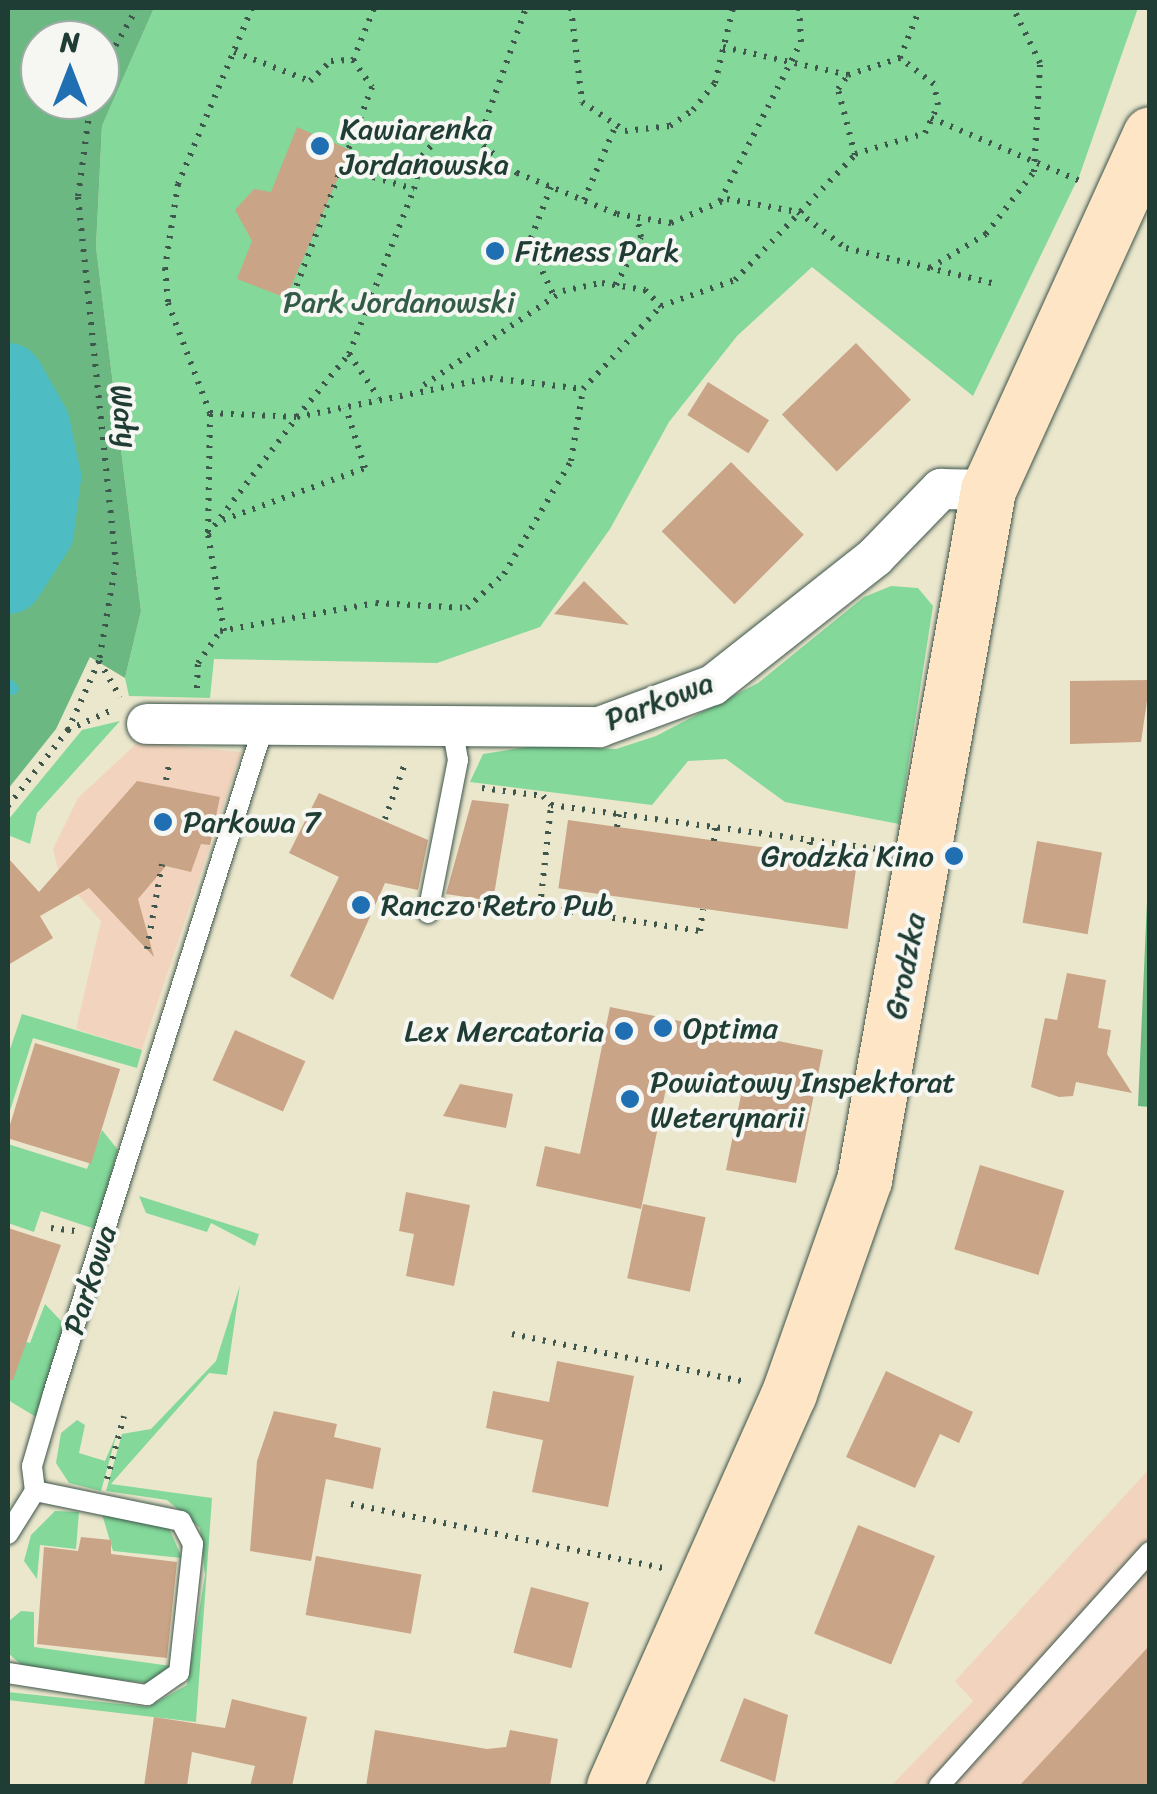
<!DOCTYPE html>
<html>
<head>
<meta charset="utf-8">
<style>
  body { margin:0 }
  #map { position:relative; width:1157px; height:1794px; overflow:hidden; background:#ebe7cd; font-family:Sriracha,sans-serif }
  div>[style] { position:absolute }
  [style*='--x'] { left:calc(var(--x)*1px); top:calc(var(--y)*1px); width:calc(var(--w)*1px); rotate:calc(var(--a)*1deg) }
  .built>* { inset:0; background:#f2d4be }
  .green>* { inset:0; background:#84d89a }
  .forest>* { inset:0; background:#6bb882 }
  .stream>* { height:12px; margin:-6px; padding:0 6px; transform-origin:6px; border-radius:6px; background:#4ebcc3 }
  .river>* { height:72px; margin:-36px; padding:0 36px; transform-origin:36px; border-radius:36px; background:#4ebcc3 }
  .building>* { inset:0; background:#caa487; transform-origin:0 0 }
  .path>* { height:6px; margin-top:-3px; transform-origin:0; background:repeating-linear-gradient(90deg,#3e564b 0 2.5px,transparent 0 10.5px) }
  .roads { filter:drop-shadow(0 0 2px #3e564b) drop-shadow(0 0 2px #3e564b) }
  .lane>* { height:20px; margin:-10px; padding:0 10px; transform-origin:10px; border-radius:10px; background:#fff }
  .street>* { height:40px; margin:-20px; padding:0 20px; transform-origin:20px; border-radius:20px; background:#fff }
  .secondary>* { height:55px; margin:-27.5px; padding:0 27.5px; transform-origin:27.5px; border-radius:27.5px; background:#fde5c5 }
  .dots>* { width:28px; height:28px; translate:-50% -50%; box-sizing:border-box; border:5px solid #f6f6f2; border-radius:50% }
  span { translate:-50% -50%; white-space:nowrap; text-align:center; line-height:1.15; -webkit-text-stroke:8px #f6f6f2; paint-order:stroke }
  .poi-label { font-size:30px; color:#1f3d34 }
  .left { translate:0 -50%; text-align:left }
  .right { translate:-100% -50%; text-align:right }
  .park-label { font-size:30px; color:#335c48 }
  .street-label { font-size:30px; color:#1f3d34 }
  .frame { position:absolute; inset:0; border:10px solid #1f3d34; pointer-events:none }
  .north { position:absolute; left:20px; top:20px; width:100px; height:100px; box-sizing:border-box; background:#f6f6f2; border:2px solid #a0aca6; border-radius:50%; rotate:0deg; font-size:28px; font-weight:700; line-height:40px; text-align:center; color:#1f3d34 }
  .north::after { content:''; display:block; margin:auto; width:35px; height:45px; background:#1f6fb2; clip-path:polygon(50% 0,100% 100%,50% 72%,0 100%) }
</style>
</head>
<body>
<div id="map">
  <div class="built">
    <i style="clip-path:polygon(138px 742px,241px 752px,142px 1050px,76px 1029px,101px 921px,59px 873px,53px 849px,78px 798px)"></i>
    <i style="clip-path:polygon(1149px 1469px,1149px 1786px,891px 1786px,973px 1701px,955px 1681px)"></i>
  </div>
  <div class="green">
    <i style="clip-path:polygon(154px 8px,1138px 8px,1080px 174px,973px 396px,812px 267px,737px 336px,669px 422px,610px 529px,540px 627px,437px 663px,214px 659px,210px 698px,129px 696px,125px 678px,141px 611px,96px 247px,102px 126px)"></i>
    <i style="clip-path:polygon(891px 586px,918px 588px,933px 606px,899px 824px,785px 802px,726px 759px,688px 761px,652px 805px,470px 782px,483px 754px,540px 745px,616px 749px,656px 736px,758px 683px,864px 597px)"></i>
    <i style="clip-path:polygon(120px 721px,37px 813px,30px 844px,8px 835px,8px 820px,82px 730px)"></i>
    <i style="clip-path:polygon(22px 1014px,142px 1050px,137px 1068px,33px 1038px,8px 1117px,8px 1055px)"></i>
    <i style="clip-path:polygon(102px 1130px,118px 1150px,95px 1229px,41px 1211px,34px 1232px,8px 1223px,8px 1144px,87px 1169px)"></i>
    <i style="clip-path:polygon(139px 1196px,259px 1234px,255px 1246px,211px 1223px,207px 1232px,146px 1213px)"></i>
    <i style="clip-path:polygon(240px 1285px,227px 1375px,209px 1373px,111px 1484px,212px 1498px,196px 1722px,8px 1700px,8px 1692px,148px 1707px,187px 1685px,205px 1575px,200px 1528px,167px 1500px,106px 1491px,122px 1434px,151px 1429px,216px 1361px)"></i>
    <i style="clip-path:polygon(45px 1304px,64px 1324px,36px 1417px,8px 1400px,8px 1336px,30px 1343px)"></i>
    <i style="clip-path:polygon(77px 1420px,85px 1425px,79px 1453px,105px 1461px,117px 1433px,101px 1491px,69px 1483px,56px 1463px,61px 1433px)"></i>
    <i style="clip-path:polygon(55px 1511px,79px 1512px,76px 1549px,40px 1545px,37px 1579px,24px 1561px,31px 1535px)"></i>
    <i style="clip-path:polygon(102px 1514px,169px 1528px,182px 1558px,113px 1551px)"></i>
    <i style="clip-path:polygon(21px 1611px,34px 1612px,34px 1647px,171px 1666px,148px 1683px,27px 1670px,8px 1653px,9px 1621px)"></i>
  </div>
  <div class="forest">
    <i style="clip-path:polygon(evenodd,8px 8px,154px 8px,102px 126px,96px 247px,141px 611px,125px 678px,90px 657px,56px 729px,8px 789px,8px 8px,40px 40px,100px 40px,100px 100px,40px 100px,40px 40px)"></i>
    <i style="clip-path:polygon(1149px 856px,1150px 1107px,1149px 1107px,1138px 1106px)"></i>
  </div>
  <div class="stream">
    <i style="--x:8;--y:685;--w:6;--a:39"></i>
  </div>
  <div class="river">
    <i style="--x:8;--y:379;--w:53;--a:60.5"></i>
    <i style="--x:34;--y:425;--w:53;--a:78.1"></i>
    <i style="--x:45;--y:477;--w:54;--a:97.4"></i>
    <i style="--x:38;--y:531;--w:56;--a:122.6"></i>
  </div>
  <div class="building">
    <i style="clip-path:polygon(297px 127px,350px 150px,286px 298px,237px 279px,252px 241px,235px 210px,254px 189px,271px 192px)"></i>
    <i style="left:856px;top:343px;width:79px;height:103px;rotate:46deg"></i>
    <i style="left:708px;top:382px;width:72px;height:39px;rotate:32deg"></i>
    <i style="left:731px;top:462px;width:103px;height:98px;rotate:45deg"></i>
    <i style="clip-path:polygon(584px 581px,629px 625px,554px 614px)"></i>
    <i style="clip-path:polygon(1150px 680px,1141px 742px,1070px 744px,1070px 681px)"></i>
    <i style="clip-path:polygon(137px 781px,220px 797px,210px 845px,201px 844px,191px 872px,166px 866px,138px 899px,154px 957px,89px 888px,40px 916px,53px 938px,8px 965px,8px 858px,39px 892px)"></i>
    <i style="clip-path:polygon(319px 793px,428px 840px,418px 890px,385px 883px,333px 1000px,290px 976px,339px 877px,289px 853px)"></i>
    <i style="clip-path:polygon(472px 800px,509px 804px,493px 901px,446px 894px)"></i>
    <i style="left:568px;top:820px;width:292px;height:69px;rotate:8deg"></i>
    <i style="left:1037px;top:841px;width:66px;height:83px;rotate:10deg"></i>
    <i style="clip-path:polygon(1067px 973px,1106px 980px,1098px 1028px,1111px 1030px,1107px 1054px,1132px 1093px,1076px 1082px,1073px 1096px,1059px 1097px,1031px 1087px,1045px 1018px,1057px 1020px)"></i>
    <i style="clip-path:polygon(610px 1007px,823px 1050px,796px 1183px,726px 1170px,741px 1095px,668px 1079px,641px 1209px,536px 1186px,545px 1146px,580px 1154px)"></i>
    <i style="left:235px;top:1030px;width:77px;height:55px;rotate:24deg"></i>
    <i style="left:35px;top:1043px;width:89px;height:99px;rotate:17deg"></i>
    <i style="clip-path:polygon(460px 1084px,513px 1094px,506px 1128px,443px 1116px)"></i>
    <i style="left:980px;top:1165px;width:88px;height:88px;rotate:17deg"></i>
    <i style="clip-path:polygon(406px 1192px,470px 1205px,454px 1286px,406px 1276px,414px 1234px,399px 1231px)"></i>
    <i style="left:643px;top:1204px;width:64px;height:76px;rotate:12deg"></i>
    <i style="clip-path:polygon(8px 1228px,61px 1245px,13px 1380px,8px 1380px)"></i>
    <i style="clip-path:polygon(557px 1361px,634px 1376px,608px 1507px,532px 1492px,543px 1440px,486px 1428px,493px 1391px,549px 1402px)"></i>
    <i style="clip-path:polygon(886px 1371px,973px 1412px,959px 1443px,940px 1434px,915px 1488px,846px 1457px)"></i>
    <i style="clip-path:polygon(274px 1411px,337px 1424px,334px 1437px,381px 1448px,373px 1489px,326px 1479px,311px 1561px,250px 1551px,257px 1461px)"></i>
    <i style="left:858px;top:1525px;width:83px;height:117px;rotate:22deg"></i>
    <i style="clip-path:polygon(81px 1537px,111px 1540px,111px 1554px,177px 1562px,167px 1658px,37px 1644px,44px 1547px,78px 1551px)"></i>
    <i style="left:316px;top:1556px;width:107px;height:60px;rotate:10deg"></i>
    <i style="left:531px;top:1587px;width:60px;height:68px;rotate:15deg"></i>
    <i style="clip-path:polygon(1150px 1645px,1150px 1786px,1019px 1786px,1049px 1754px)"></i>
    <i style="clip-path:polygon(744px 1698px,788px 1715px,775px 1782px,720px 1761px)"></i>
    <i style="clip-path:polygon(232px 1699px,307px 1717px,292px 1786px,250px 1786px,255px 1766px,192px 1752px,187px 1786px,144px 1786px,154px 1717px,225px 1728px)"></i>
    <i style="clip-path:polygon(375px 1730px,487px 1749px,506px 1747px,510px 1730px,558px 1739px,550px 1786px,366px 1786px)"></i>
  </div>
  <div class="path">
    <i style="--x:252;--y:8;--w:191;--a:112.8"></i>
    <i style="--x:178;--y:184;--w:85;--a:98.8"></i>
    <i style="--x:165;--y:268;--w:35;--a:85"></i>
    <i style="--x:168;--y:303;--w:118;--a:69.1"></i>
    <i style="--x:210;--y:413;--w:87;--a:2.6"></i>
    <i style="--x:297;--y:417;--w:82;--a:-50.5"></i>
    <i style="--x:349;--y:354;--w:177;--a:-68.5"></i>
    <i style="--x:571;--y:8;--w:95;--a:83.3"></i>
    <i style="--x:582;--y:102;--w:52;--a:34"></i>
    <i style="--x:625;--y:131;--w:45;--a:-6.3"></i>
    <i style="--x:670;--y:126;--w:28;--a:-35"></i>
    <i style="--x:693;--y:110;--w:35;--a:-51"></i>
    <i style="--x:715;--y:83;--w:77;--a:-76.5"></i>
    <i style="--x:723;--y:47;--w:128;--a:12.6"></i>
    <i style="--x:234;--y:52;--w:81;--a:20.9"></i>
    <i style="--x:310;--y:81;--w:29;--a:-44"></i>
    <i style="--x:331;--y:61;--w:22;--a:-3"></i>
    <i style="--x:353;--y:60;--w:33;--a:55"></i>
    <i style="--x:372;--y:87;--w:228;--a:110.8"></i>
    <i style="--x:353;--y:60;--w:56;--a:-68"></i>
    <i style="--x:100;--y:73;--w:75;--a:-60.4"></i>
    <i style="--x:91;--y:100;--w:98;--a:97.6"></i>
    <i style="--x:78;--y:197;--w:367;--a:84.1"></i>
    <i style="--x:116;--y:562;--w:100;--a:99.7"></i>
    <i style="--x:99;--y:661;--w:76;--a:114.2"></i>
    <i style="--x:68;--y:730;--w:46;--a:-24.3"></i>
    <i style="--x:931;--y:118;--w:160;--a:22.9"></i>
    <i style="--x:478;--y:142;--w:142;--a:-70.3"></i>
    <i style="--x:855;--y:154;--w:73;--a:-16.7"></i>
    <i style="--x:925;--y:133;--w:31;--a:-65"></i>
    <i style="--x:938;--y:105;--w:21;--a:-101"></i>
    <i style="--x:934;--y:84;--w:43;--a:-142.6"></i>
    <i style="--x:343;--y:168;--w:74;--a:16.5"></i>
    <i style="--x:414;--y:189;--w:34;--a:-76"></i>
    <i style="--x:422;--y:156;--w:31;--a:-48"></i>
    <i style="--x:443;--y:133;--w:24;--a:-2"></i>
    <i style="--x:467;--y:132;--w:65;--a:39.4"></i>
    <i style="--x:517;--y:173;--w:108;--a:22.3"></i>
    <i style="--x:617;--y:214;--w:55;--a:9.5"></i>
    <i style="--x:671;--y:223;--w:61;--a:-23.2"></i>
    <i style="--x:727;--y:199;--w:72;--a:10.4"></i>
    <i style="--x:798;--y:212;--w:60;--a:36.9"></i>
    <i style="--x:846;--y:248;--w:150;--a:13.5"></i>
    <i style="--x:551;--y:187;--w:60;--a:111.4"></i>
    <i style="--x:529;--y:243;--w:59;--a:64.7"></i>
    <i style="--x:584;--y:200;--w:79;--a:-67"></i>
    <i style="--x:720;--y:201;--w:178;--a:-63"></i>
    <i style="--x:801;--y:42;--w:34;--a:-93"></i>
    <i style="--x:930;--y:268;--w:66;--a:-31.3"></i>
    <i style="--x:986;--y:234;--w:78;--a:-52.3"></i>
    <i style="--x:1034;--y:172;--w:109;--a:-86.8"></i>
    <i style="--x:1040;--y:63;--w:61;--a:-116.1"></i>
    <i style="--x:616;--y:285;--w:54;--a:-62.5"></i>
    <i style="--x:641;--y:237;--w:20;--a:-101"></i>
    <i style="--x:349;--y:354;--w:53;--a:55.7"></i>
    <i style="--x:424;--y:385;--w:168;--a:-34.1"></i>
    <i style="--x:563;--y:291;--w:40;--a:-12"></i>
    <i style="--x:602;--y:283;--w:44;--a:9.2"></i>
    <i style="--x:645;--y:290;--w:23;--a:45"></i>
    <i style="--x:223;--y:520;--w:151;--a:-20.1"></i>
    <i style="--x:365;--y:468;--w:63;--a:-107.6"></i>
    <i style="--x:208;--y:532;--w:119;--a:-89"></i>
    <i style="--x:224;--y:631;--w:98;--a:-99.4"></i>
    <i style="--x:208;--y:534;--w:147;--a:-52.7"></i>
    <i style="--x:297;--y:417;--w:197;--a:-11.4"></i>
    <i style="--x:490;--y:378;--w:94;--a:6.7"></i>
    <i style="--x:99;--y:661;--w:42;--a:59.7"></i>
    <i style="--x:197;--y:688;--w:25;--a:-88"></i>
    <i style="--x:198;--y:663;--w:39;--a:-55"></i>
    <i style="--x:220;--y:631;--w:158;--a:-10.2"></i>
    <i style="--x:376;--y:603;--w:91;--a:3.1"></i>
    <i style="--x:467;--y:608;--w:50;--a:-42.6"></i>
    <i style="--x:504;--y:574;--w:131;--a:-59.3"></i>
    <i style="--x:571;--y:461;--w:73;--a:-80.5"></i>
    <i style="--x:583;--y:389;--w:114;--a:-46.8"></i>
    <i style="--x:661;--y:306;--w:78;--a:-19.4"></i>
    <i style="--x:735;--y:280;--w:173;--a:-46.2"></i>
    <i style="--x:855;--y:155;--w:68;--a:-104.4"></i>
    <i style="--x:838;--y:89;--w:17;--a:-54"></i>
    <i style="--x:848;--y:75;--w:55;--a:-18.1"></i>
    <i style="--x:900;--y:58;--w:54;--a:-68.2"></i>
    <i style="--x:166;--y:780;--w:15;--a:-79"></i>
    <i style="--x:482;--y:788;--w:62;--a:7.5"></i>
    <i style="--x:543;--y:796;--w:12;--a:48"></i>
    <i style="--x:8;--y:806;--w:97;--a:-51.7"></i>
    <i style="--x:385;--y:819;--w:59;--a:-70.3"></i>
    <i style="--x:617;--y:827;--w:13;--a:-81"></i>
    <i style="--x:714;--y:841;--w:14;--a:-86"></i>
    <i style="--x:809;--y:855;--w:15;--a:-86"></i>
    <i style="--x:457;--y:904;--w:83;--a:2.1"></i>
    <i style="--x:540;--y:907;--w:103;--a:-83.8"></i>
    <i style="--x:551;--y:805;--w:327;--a:7.7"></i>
    <i style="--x:540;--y:907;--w:162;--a:8.5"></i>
    <i style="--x:700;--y:931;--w:22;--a:-82"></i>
    <i style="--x:147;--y:949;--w:86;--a:-80"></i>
    <i style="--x:51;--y:1228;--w:25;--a:7"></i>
    <i style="--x:512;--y:1334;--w:239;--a:11.6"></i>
    <i style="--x:107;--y:1479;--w:65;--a:-74.9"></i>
    <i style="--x:351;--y:1504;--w:318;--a:11.6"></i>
  </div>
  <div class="roads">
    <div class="lane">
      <i style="--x:428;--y:913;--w:156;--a:-78.9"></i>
      <i style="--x:458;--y:760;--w:29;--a:-100"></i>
      <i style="--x:8;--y:1534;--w:51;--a:-57.9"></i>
      <i style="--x:35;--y:1491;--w:25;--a:-97"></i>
      <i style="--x:32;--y:1466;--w:75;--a:-73.7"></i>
      <i style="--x:53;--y:1394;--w:689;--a:-72.51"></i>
      <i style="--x:8;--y:1673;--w:141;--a:9"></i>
      <i style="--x:147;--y:1695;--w:39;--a:-35"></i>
      <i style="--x:179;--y:1673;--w:130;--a:-83.8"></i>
      <i style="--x:193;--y:1544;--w:26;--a:-118"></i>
      <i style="--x:181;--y:1521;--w:149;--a:-168.4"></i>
      <i style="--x:939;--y:1786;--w:315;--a:-48"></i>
    </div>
    <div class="street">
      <i style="--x:147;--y:724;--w:452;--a:0.4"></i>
      <i style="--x:599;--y:727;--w:121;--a:-20.2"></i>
      <i style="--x:713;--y:685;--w:206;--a:-38.3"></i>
      <i style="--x:875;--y:557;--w:95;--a:-45.9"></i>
      <i style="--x:941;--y:489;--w:47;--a:1.2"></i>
    </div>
    <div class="secondary">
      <i style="--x:614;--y:1786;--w:430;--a:-66"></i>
      <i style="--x:789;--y:1393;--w:226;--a:-70.6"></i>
      <i style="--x:864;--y:1180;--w:701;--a:-79.81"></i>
      <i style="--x:988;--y:490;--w:391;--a:-65.5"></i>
    </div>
  </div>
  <div class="dots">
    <i style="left:320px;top:146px;background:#1f6fb2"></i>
    <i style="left:495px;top:251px;background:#1f6fb2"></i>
    <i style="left:163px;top:822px;background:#1f6fb2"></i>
    <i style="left:954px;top:856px;background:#1f6fb2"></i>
    <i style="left:361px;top:905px;background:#1f6fb2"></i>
    <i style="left:663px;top:1028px;background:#1f6fb2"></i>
    <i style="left:624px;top:1031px;background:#1f6fb2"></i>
    <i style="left:630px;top:1099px;background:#1f6fb2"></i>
  </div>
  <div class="poi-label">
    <span class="left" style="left:340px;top:146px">Kawiarenka<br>Jordanowska</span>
    <span class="left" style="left:515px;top:251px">Fitness Park</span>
    <span class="left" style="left:183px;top:822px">Parkowa 7</span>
    <span class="right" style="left:934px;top:856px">Grodzka Kino</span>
    <span class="left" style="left:381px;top:905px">Ranczo Retro Pub</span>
    <span class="left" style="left:683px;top:1028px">Optima</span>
    <span class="right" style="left:604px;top:1031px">Lex Mercatoria</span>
    <span class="left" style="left:650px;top:1099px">Powiatowy Inspektorat<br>Weterynarii</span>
  </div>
  <div class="park-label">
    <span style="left:399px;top:302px">Park Jordanowski</span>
  </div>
  <div class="street-label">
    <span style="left:124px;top:416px;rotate:83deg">Wały</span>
    <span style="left:659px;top:701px;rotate:-21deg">Parkowa</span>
    <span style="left:905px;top:966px;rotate:-79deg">Grodzka</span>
    <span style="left:90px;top:1280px;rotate:-72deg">Parkowa</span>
  </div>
  <div class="frame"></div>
  <div class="north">N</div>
</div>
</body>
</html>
